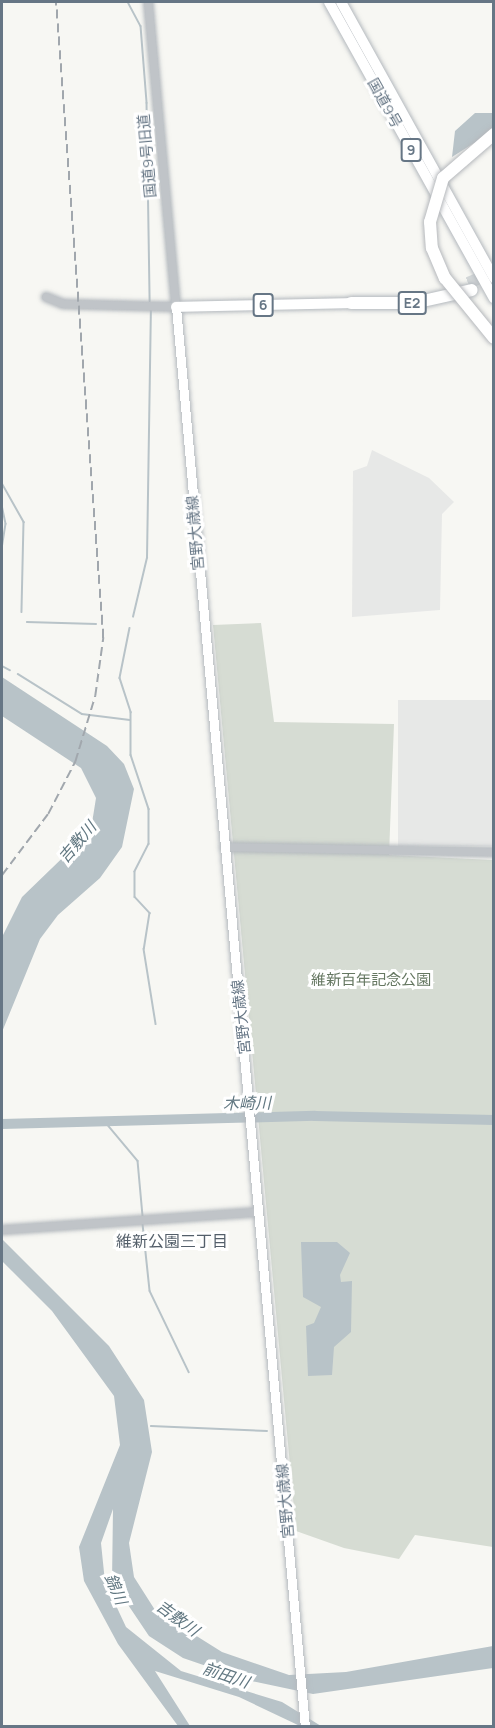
<!DOCTYPE html>
<html>
<head>
<meta charset="utf-8">
<style>
  body { margin:0 }
  #map { position:relative; width:495px; height:1728px; overflow:hidden; background:#f7f7f3; font-family:Manrope,"Noto Sans JP",sans-serif }
  div>[style] { position:absolute }
  [style*='--x'] { left:calc(var(--x)*1px); top:calc(var(--y)*1px); width:calc(var(--w)*1px); rotate:calc(var(--a)*1deg) }
  .built>* { inset:0; background:#e7e8e7; transform-origin:0 0 }
  .green>* { inset:0; background:#d6dcd3 }
  .water>* { inset:0; background:#b8c3c8 }
  .stream>* { height:1.5px; margin:-0.75px; padding:0 0.75px; transform-origin:0.75px; border-radius:0.75px; background:#b8c3c8 }
  .river>* { height:10px; margin:-5px; padding:0 5px; transform-origin:5px; border-radius:5px; background:#b8c3c8 }
  .motorway-tunnel>* { height:12px; margin-top:-6px; transform-origin:0; background:repeating-linear-gradient(90deg,#d3d7d8 0 12px,transparent 0 18px) }
  .roads { filter:drop-shadow(0 0 2px #b4b9be) drop-shadow(0 0 2px #b4b9be) }
  .tertiary>* { height:8px; margin:-4px; padding:0 4px; transform-origin:4px; border-radius:4px; background:#c0c4c8 }
  .secondary>* { height:9px; margin:-4.5px; padding:0 4.5px; transform-origin:4.5px; border-radius:4.5px; background:#fff }
  .primary>* { height:10px; margin:-5px; padding:0 5px; transform-origin:5px; border-radius:5px; background:#fff }
  .trunk>* { height:10px; margin:-5px; padding:0 5px; transform-origin:5px; border-radius:5px; background:#fff }
  .motorway>* { height:12px; margin:-6px; padding:0 6px; transform-origin:6px; border-radius:6px; background:#fff }
  .rail>* { height:1.5px; margin-top:-0.75px; transform-origin:0; background:repeating-linear-gradient(90deg,#a1a7ad 0 9px,transparent 0 13.5px) }
  .bridges { filter:drop-shadow(0 0 2px #b5b8bc) drop-shadow(0 0 2px #b5b8bc) }
  .motorway-bridge>* { height:12px; margin:-6px; padding:0 6px; transform-origin:6px; border-radius:6px; background:#fff }
  span { translate:-50% -50%; white-space:nowrap; text-align:center; line-height:1.15; -webkit-text-stroke:6px #fff; paint-order:stroke }
  .shield-label span { padding:2px 4px; background:#fff; border:2px solid; border-radius:4px; -webkit-text-stroke-width:0 }
  .shield-label { font-size:14px; color:#667685; font-weight:700 }
  .street-label { font-size:15px; color:#667685 }
  .park-label { font-size:15px; color:#657761 }
  .water-label { font-size:16px; color:#617781; font-style:italic }
  .neighbourhood-label { font-size:16px; color:#545f6a }
  .frame { position:absolute; inset:0; border:3px solid #667685; pointer-events:none }
</style>
</head>
<body>
<div id="map">
  <div class="built">
    <i style="clip-path:polygon(372px 450px,429px 478px,454px 502px,442px 514px,440px 610px,352px 617px,353px 471px,367px 466px)"></i>
    <i style="left:493px;top:700px;width:146px;height:95px;rotate:90deg"></i>
  </div>
  <div class="green">
    <i style="clip-path:polygon(261px 623px,274px 722px,394px 724px,389px 855px,493px 860px,493px 1547px,415px 1535px,399px 1559px,344px 1548px,296px 1531px,213px 625px)"></i>
  </div>
  <div class="water">
    <i style="clip-path:polygon(475px 113px,493px 113px,493px 142px,474px 143px,452px 157px,455px 131px)"></i>
    <i style="clip-path:polygon(2px 677px,107px 746px,124px 764px,134px 789px,122px 847px,100px 878px,58px 915px,40px 939px,2px 1032px,2px 937px,22px 897px,82px 839px,92px 823px,96px 798px,81px 768px,2px 716px)"></i>
    <i style="clip-path:polygon(2px 1239px,109px 1346px,144px 1400px,152px 1452px,129px 1543px,134px 1577px,155px 1610px,222px 1652px,289px 1675px,346px 1672px,493px 1646px,493px 1668px,313px 1694px,247px 1680px,183px 1658px,149px 1636px,112px 1581px,113px 1509px,101px 1543px,105px 1582px,126px 1627px,181px 1671px,282px 1702px,321px 1726px,300px 1726px,239px 1697px,155px 1671px,190px 1726px,178px 1726px,118px 1644px,84px 1581px,79px 1547px,120px 1445px,114px 1396px,52px 1311px,2px 1261px)"></i>
    <i style="clip-path:polygon(301px 1242px,337px 1242px,350px 1253px,340px 1275px,341px 1282px,352px 1281px,351px 1332px,334px 1347px,332px 1375px,308px 1376px,306px 1326px,314px 1323px,321px 1307px,303px 1297px)"></i>
  </div>
  <div class="stream">
    <i style="--x:128;--y:2;--w:27;--a:62"></i>
    <i style="--x:141;--y:26;--w:77;--a:85.5"></i>
    <i style="--x:147;--y:103;--w:198;--a:89.1"></i>
    <i style="--x:2;--y:483;--w:45;--a:60.6"></i>
    <i style="--x:24;--y:522;--w:90;--a:91.3"></i>
    <i style="--x:2;--y:505;--w:19;--a:78"></i>
    <i style="--x:6;--y:524;--w:25;--a:99"></i>
    <i style="--x:133;--y:617;--w:61;--a:-76.7"></i>
    <i style="--x:147;--y:558;--w:247;--a:-89.1"></i>
    <i style="--x:27;--y:622;--w:69;--a:1.7"></i>
    <i style="--x:130;--y:628;--w:51;--a:101.3"></i>
    <i style="--x:120;--y:678;--w:36;--a:72"></i>
    <i style="--x:131;--y:712;--w:43;--a:90"></i>
    <i style="--x:131;--y:755;--w:57;--a:71.6"></i>
    <i style="--x:149;--y:809;--w:35;--a:90"></i>
    <i style="--x:149;--y:844;--w:31;--a:117"></i>
    <i style="--x:135;--y:872;--w:25;--a:90"></i>
    <i style="--x:135;--y:897;--w:22;--a:47"></i>
    <i style="--x:150;--y:913;--w:36;--a:99"></i>
    <i style="--x:144;--y:949;--w:76;--a:80.9"></i>
    <i style="--x:2;--y:666;--w:9;--a:27"></i>
    <i style="--x:18;--y:674;--w:75;--a:32"></i>
    <i style="--x:82;--y:714;--w:48;--a:7.1"></i>
    <i style="--x:107;--y:1124;--w:48;--a:50"></i>
    <i style="--x:138;--y:1161;--w:55;--a:84.8"></i>
    <i style="--x:143;--y:1224;--w:67;--a:84"></i>
    <i style="--x:150;--y:1291;--w:90;--a:64.3"></i>
    <i style="--x:151;--y:1426;--w:116;--a:2.5"></i>
  </div>
  <div class="river">
    <i style="--x:2;--y:1124;--w:313;--a:-1.5"></i>
    <i style="--x:315;--y:1116;--w:179;--a:1.3"></i>
  </div>
  <div class="motorway-tunnel">
    <i style="--x:468;--y:283;--w:25;--a:-23"></i>
  </div>
  <div class="roads">
    <div class="tertiary">
      <i style="--x:46;--y:297;--w:18;--a:22"></i>
      <i style="--x:63;--y:304;--w:113;--a:1.5"></i>
      <i style="--x:176;--y:307;--w:306;--a:-95.2"></i>
      <i style="--x:224;--y:847;--w:270;--a:1.1"></i>
      <i style="--x:2;--y:1230;--w:258;--a:-4"></i>
    </div>
    <div class="secondary">
      <i style="--x:176;--y:307;--w:1425;--a:84.81"></i>
    </div>
    <div class="primary">
      <i style="--x:176;--y:307;--w:175;--a:-1.3"></i>
    </div>
    <div class="trunk">
      <i style="--x:329;--y:2;--w:339;--a:60.9"></i>
      <i style="--x:341;--y:2;--w:316;--a:61"></i>
    </div>
    <div class="motorway">
      <i style="--x:351;--y:303;--w:63;--a:0"></i>
      <i style="--x:414;--y:303;--w:59;--a:-12.6"></i>
    </div>
  </div>
  <div class="rail">
    <i style="--x:2;--y:875;--w:76;--a:-53"></i>
    <i style="--x:48;--y:814;--w:59;--a:-62.6"></i>
    <i style="--x:75;--y:762;--w:69;--a:-73.1"></i>
    <i style="--x:95;--y:696;--w:59;--a:-82.1"></i>
    <i style="--x:103;--y:638;--w:638;--a:-94.23"></i>
  </div>
  <div class="bridges">
    <div class="motorway-bridge">
      <i style="--x:494;--y:134;--w:67;--a:139.2"></i>
      <i style="--x:443;--y:178;--w:46;--a:106.5"></i>
      <i style="--x:430;--y:222;--w:26;--a:86"></i>
      <i style="--x:432;--y:248;--w:33;--a:67"></i>
      <i style="--x:445;--y:278;--w:77;--a:50.8"></i>
    </div>
  </div>
  <div class="shield-label">
    <span style="left:411px;top:150px">9</span>
    <span style="left:412px;top:303px">E2</span>
    <span style="left:263px;top:305px">6</span>
  </div>
  <div class="street-label">
    <span style="left:385px;top:103px;rotate:61deg">国道9号</span>
    <span style="left:147px;top:156px;rotate:-95deg">国道9号旧道</span>
    <span style="left:195px;top:533px;rotate:-95deg">宮野大歳線</span>
    <span style="left:241px;top:1017px;rotate:-96deg">宮野大歳線</span>
    <span style="left:285px;top:1501px;rotate:-95deg">宮野大歳線</span>
  </div>
  <div class="park-label">
    <span style="left:371px;top:980px">維新百年記念公園</span>
  </div>
  <div class="water-label">
    <span style="left:77px;top:842px;rotate:-49deg">吉敷川</span>
    <span style="left:247px;top:1103px;rotate:-1deg">木崎川</span>
    <span style="left:116px;top:1589px;rotate:67deg">錦川</span>
    <span style="left:178px;top:1618px;rotate:36deg">吉敷川</span>
    <span style="left:226px;top:1675px;rotate:19deg">前田川</span>
  </div>
  <div class="neighbourhood-label">
    <span style="left:172px;top:1241px">維新公園三丁目</span>
  </div>
  <div class="frame"></div>
</div>
</body>
</html>
